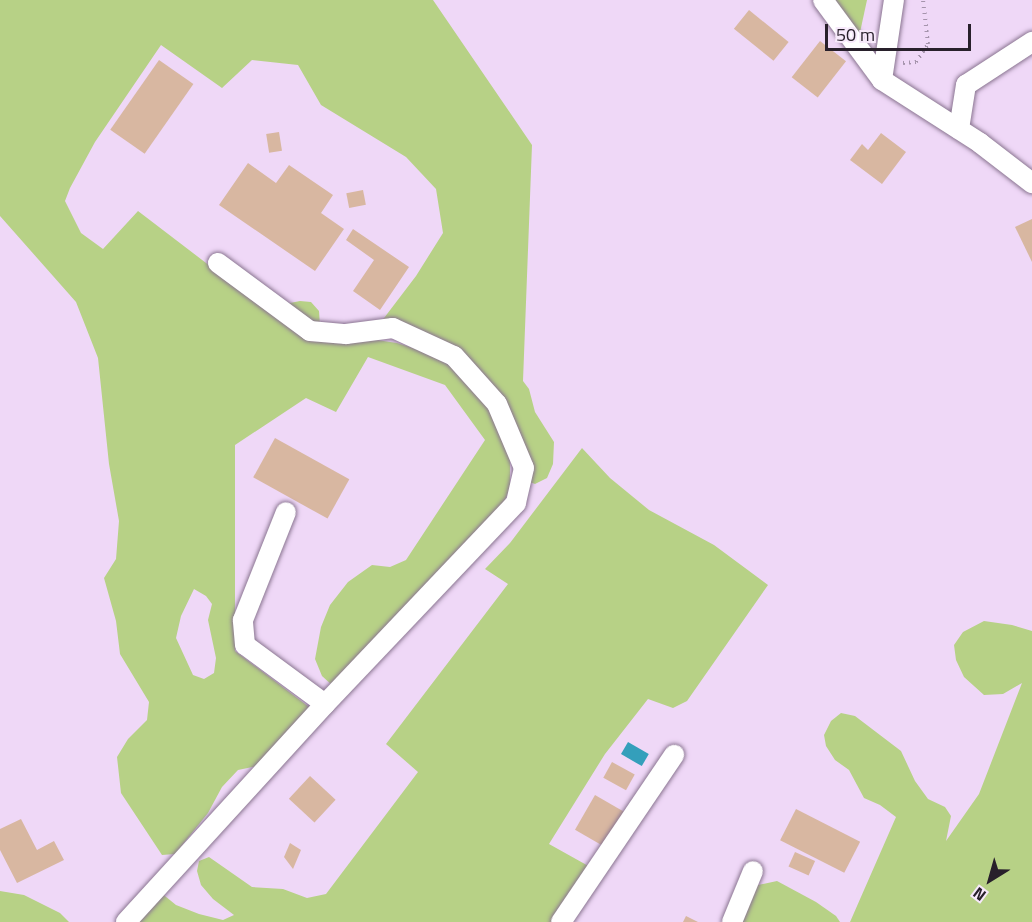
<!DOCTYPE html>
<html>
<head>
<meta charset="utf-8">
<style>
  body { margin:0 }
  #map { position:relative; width:1032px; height:922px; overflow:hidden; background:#efd8f7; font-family:"Titillium Web",sans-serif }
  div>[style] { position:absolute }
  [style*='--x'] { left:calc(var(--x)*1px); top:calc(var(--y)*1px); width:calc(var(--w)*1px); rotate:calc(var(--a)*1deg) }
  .green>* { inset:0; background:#b7d186 }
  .water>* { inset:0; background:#349fbb; transform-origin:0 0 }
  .building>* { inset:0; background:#d8b7a1; transform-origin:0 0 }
  .path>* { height:4px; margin-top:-2px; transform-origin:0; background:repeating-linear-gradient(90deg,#a594ac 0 1.5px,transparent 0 6px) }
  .roads { filter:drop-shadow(0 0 2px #8a7591) drop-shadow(0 0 2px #8a7591) }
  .minor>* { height:20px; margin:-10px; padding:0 10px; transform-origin:10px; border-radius:10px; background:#fff }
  span { translate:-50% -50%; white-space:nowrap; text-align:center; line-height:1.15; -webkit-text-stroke:6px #f7e9fb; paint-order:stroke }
  .north { position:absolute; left:960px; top:850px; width:60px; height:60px; -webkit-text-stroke:4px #f7e9fb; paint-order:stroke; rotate:217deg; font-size:16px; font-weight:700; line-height:24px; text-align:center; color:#28202b }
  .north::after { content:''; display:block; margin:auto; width:21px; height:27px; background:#28202b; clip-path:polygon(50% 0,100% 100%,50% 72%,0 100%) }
  .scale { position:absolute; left:825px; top:24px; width:146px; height:27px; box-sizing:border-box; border:3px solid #28202b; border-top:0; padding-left:8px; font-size:18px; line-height:21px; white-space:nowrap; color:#28202b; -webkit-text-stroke:4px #f7e9fb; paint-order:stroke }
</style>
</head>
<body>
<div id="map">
  <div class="green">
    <i style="clip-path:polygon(evenodd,0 0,433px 0,532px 145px,523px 381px,529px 389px,535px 412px,554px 442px,553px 464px,547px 478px,535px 484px,522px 479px,526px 465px,500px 404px,454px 351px,381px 322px,416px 276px,443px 233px,436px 189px,406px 157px,321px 105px,298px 65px,252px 60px,222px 88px,161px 45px,95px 142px,70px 188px,65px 201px,81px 233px,103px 249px,138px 211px,265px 308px,300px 301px,311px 302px,319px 311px,320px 326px,335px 341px,370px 339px,397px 343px,433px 354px,454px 364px,477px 386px,498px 415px,510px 454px,510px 489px,499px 512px,333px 686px,322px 676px,315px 659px,321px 627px,330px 605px,348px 582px,372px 565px,390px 567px,406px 560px,485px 440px,445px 385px,368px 357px,336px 412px,306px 398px,235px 445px,235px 651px,313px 710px,262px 765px,238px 770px,222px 787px,208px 813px,175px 854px,162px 855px,121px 793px,117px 757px,128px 739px,147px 720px,149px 702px,120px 654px,116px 621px,104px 578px,116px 559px,119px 521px,109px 464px,98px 358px,76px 302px,0 216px,0 0,194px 589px,206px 596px,212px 604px,208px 620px,216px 658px,214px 673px,204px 679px,193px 675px,176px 638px,181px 616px,194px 589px)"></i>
    <i style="clip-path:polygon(831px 0,867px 0,859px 37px)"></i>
    <i style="clip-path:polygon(582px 448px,610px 478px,649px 510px,714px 545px,768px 585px,687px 701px,673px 708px,648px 699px,605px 754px,549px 844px,592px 868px,555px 922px,132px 922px,160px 892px,176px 905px,199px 914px,223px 920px,234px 915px,213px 899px,201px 885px,197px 871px,199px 861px,209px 857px,252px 887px,283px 889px,307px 898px,326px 894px,418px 772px,386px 744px,508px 584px,485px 569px,510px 543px)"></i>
    <i style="clip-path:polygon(984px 621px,1012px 625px,1032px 631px,1032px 922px,850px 922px,896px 817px,880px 805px,864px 798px,849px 770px,835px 760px,826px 746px,824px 735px,831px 721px,841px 713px,855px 716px,901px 751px,915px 781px,928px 799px,945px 807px,951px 816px,946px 841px,979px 794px,1022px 683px,1003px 694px,984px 695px,964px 677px,956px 660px,954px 645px,963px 632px)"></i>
    <i style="clip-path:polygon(777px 881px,816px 902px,836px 916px,840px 922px,738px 922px,753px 886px)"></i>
    <i style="clip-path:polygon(0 891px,24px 895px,60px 913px,69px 922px,0 922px)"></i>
  </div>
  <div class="water">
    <i style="left:628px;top:742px;width:24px;height:14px;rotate:30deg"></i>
  </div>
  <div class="building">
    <i style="left:749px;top:10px;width:51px;height:24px;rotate:39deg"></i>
    <i style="left:820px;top:41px;width:33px;height:46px;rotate:38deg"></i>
    <i style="left:159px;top:60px;width:42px;height:85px;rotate:35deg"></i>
    <i style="left:279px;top:132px;width:19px;height:13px;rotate:81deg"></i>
    <i style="clip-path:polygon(881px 133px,906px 152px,882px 184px,850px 160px,862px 144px,868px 150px)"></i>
    <i style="clip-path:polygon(248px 163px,276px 183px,289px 165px,333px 195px,321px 213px,344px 229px,315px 271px,219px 205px)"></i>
    <i style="left:363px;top:190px;width:15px;height:17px;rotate:79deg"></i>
    <i style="clip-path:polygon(1032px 219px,1032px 262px,1015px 227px)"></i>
    <i style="clip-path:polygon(353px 229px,409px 267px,380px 310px,353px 291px,374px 260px,346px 240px)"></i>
    <i style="left:275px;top:438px;width:85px;height:45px;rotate:29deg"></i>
    <i style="left:612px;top:762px;width:26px;height:18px;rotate:29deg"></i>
    <i style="left:310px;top:776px;width:35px;height:31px;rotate:43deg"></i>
    <i style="left:595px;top:795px;width:34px;height:40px;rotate:30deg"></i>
    <i style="left:796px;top:809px;width:72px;height:35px;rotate:27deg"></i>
    <i style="clip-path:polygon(21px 819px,37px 850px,54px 841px,64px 860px,17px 883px,0 850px,0 829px)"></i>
    <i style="clip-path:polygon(290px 843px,301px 850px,293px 869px,284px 857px)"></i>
    <i style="left:795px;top:852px;width:22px;height:16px;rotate:24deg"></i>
    <i style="clip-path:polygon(686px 916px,698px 922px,683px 922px)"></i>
  </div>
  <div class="path">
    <i style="--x:903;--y:63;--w:13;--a:-4"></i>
    <i style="--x:916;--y:62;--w:22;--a:-56"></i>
    <i style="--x:928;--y:44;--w:44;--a:-96.5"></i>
  </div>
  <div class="roads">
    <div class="minor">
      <i style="--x:823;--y:0;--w:99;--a:53.6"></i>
      <i style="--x:882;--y:80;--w:117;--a:32.7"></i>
      <i style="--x:980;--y:143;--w:66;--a:37.6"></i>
      <i style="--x:882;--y:80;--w:81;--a:-81.5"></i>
      <i style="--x:959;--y:129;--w:45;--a:-81"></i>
      <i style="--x:966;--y:85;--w:79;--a:-33.1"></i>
      <i style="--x:218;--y:263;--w:114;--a:36.5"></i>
      <i style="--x:310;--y:331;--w:36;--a:5"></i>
      <i style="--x:346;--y:334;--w:47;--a:-7.3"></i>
      <i style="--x:393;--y:328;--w:67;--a:24.7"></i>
      <i style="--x:454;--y:356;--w:64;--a:48.1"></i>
      <i style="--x:497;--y:404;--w:69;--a:67.1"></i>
      <i style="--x:524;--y:468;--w:36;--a:103"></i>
      <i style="--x:516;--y:503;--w:277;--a:133.5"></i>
      <i style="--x:126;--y:922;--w:295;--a:-47.6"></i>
      <i style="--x:325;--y:704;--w:99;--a:-143.6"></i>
      <i style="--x:245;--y:645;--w:25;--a:-95"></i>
      <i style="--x:243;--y:620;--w:116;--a:-68.3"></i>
      <i style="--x:561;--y:922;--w:202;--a:-55.9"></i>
      <i style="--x:732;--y:922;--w:55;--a:-67.6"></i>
    </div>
  </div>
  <div class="north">N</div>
  <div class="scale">50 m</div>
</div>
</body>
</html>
